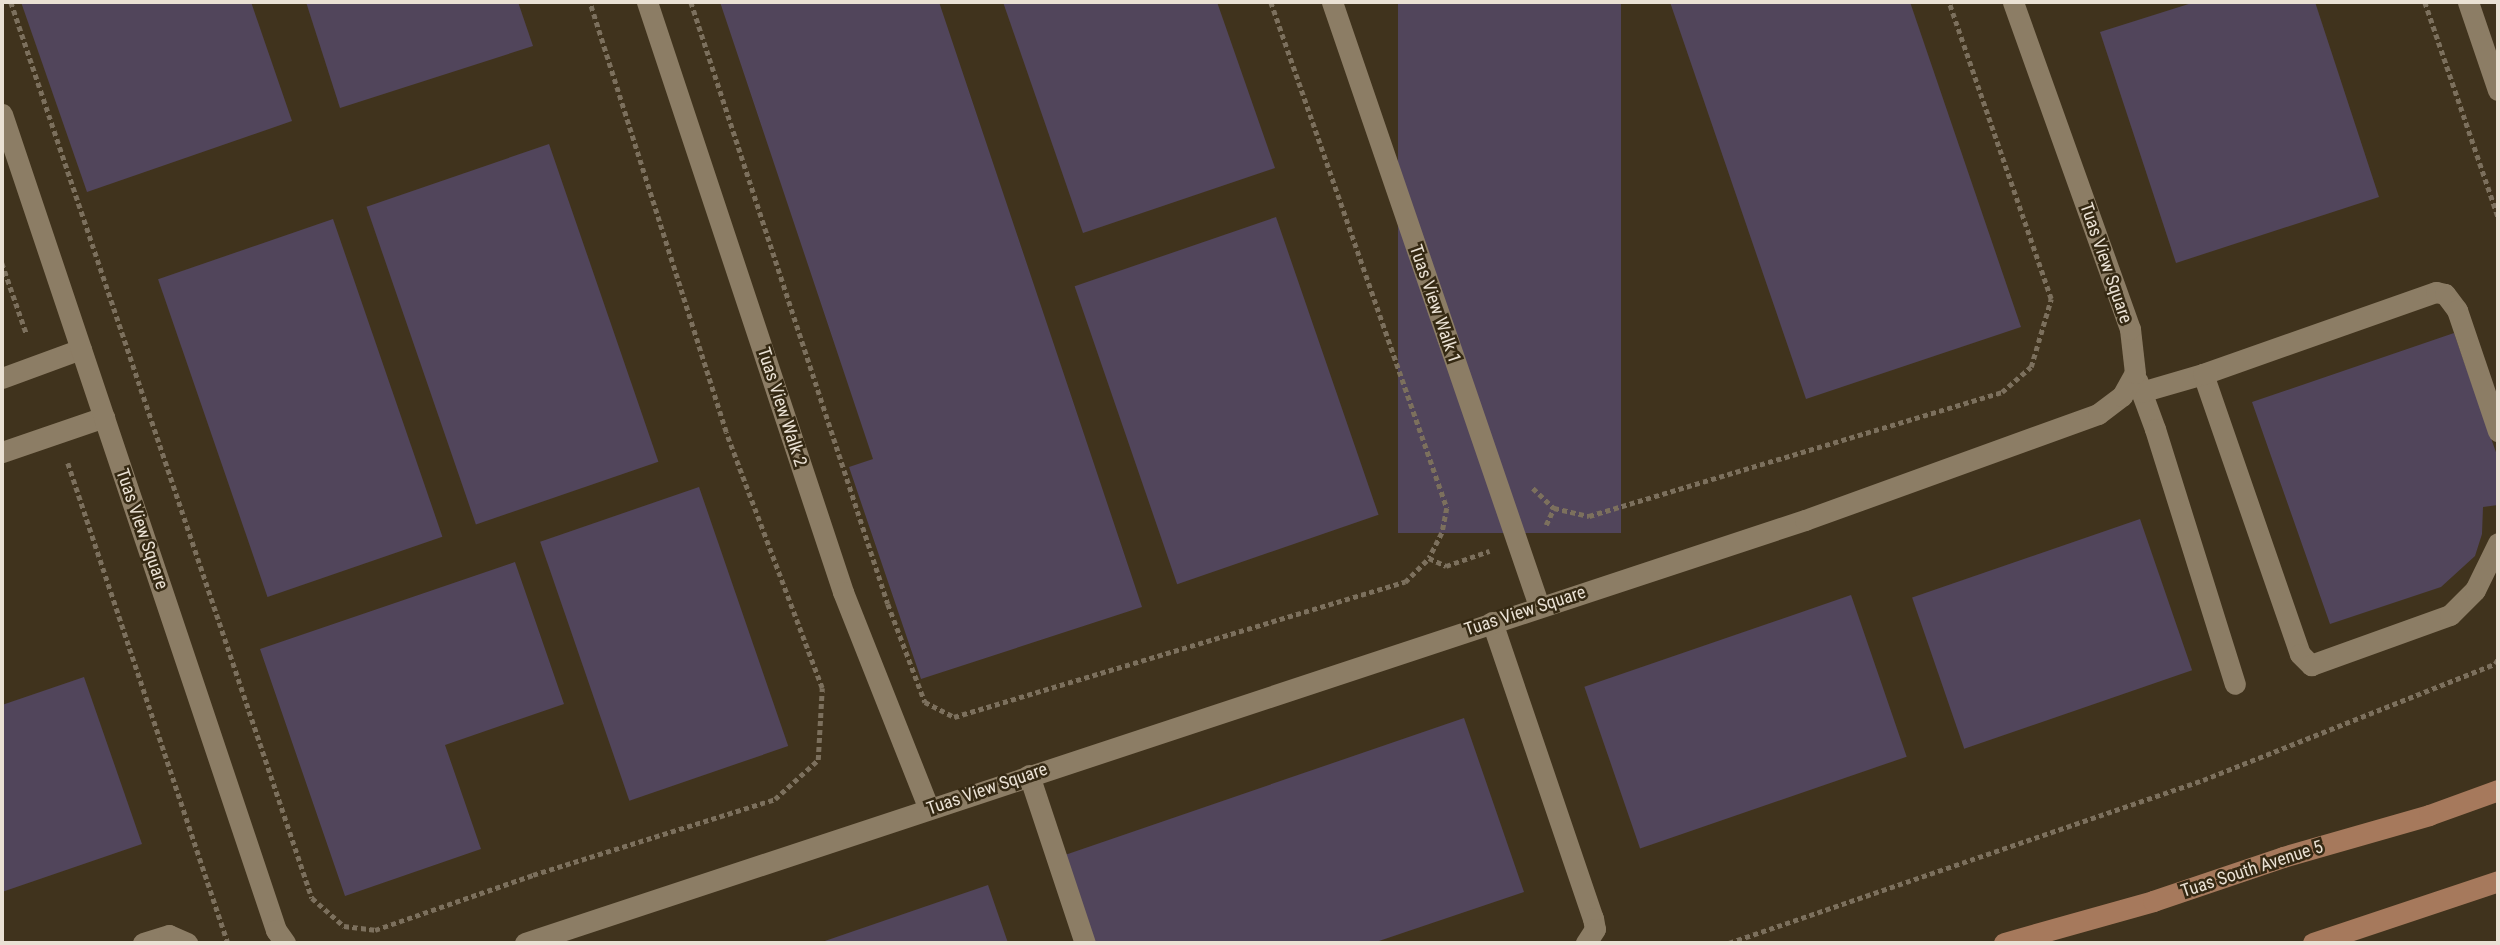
<!DOCTYPE html>
<html>
<head>
<meta charset="utf-8">
<style>
  body { margin:0 }
  #map { position:relative; width:2500px; height:945px; overflow:hidden; background:#40331d; font-family:"Roboto Condensed",sans-serif }
  div>[style] { position:absolute }
  [style*='--x'] { left:calc(var(--x)*1px); top:calc(var(--y)*1px); width:calc(var(--w)*1px); rotate:calc(var(--a)*1deg) }
  .building>* { inset:0; background:#51455b; transform-origin:0 0 }
  .path>* { height:4.5px; margin-top:-2.25px; transform-origin:0; background:repeating-linear-gradient(90deg,#7c705d 0 5px,transparent 0 8.5px) }
  .lane>* { height:21px; margin:-10.5px; padding:0 10.5px; transform-origin:10.5px; border-radius:10.5px; background:#8c7d65 }
  .street>* { height:21px; margin:-10.5px; padding:0 10.5px; transform-origin:10.5px; border-radius:10.5px; background:#8c7d65 }
  .secondary>* { height:21px; margin:-10.5px; padding:0 10.5px; transform-origin:10.5px; border-radius:10.5px; background:#a6795c }
  span { translate:-50% -50%; white-space:nowrap; text-align:center; line-height:1.15; -webkit-text-stroke:5px #352913; paint-order:stroke }
  .street-label { font-size:18px; color:#eae1d4 }
  .frame { position:absolute; inset:0; border:4px solid #eae1d4; pointer-events:none }
</style>
</head>
<body>
<div id="map">
  <div class="building">
    <i style="clip-path:polygon(21px 2px,251px 2px,292px 121px,87px 192px)"></i>
    <i style="clip-path:polygon(306px 2px,518px 2px,533px 46px,340px 108px)"></i>
    <i style="clip-path:polygon(720px 2px,939px 2px,1142px 607px,921px 679px,849px 467px,873px 459px)"></i>
    <i style="clip-path:polygon(1003px 2px,1217px 2px,1275px 168px,1083px 233px)"></i>
    <i style="left:1398px;top:2px;width:223px;height:531px"></i>
    <i style="clip-path:polygon(1670px 2px,1910px 2px,2021px 327px,1806px 399px)"></i>
    <i style="clip-path:polygon(2195px 2px,2315px 2px,2379px 197px,2176px 263px,2100px 32px)"></i>
    <i style="left:549px;top:144px;width:336px;height:193px;rotate:71deg"></i>
    <i style="left:1276px;top:217px;width:315px;height:213px;rotate:71deg"></i>
    <i style="left:333px;top:219px;width:336px;height:185px;rotate:71deg"></i>
    <i style="clip-path:polygon(2454px 333px,2498px 458px,2498px 505px,2483px 507px,2482px 534px,2475px 556px,2441px 587px,2330px 624px,2252px 402px)"></i>
    <i style="left:699px;top:487px;width:274px;height:168px;rotate:71deg"></i>
    <i style="left:2140px;top:519px;width:160px;height:241px;rotate:71deg"></i>
    <i style="clip-path:polygon(515px 562px,564px 704px,445px 745px,481px 849px,345px 896px,260px 649px)"></i>
    <i style="left:1851px;top:595px;width:171px;height:282px;rotate:71deg"></i>
    <i style="clip-path:polygon(84px 677px,142px 844px,2px 892px,2px 705px)"></i>
    <i style="clip-path:polygon(1464px 718px,1524px 892px,1373px 943px,1092px 943px,1062px 856px)"></i>
    <i style="clip-path:polygon(988px 885px,1008px 943px,819px 943px)"></i>
  </div>
  <div class="path">
    <i style="--x:11;--y:2;--w:945;--a:71.43"></i>
    <i style="--x:312;--y:898;--w:43;--a:41.2"></i>
    <i style="--x:344;--y:926;--w:31;--a:7"></i>
    <i style="--x:375;--y:930;--w:167;--a:-19.2"></i>
    <i style="--x:533;--y:875;--w:254;--a:-17.4"></i>
    <i style="--x:775;--y:799;--w:58;--a:-42.2"></i>
    <i style="--x:818;--y:760;--w:72;--a:-86.8"></i>
    <i style="--x:822;--y:688;--w:273;--a:-110.6"></i>
    <i style="--x:726;--y:432;--w:451;--a:-107.6"></i>
    <i style="--x:691;--y:2;--w:633;--a:71.88"></i>
    <i style="--x:888;--y:604;--w:105;--a:69.3"></i>
    <i style="--x:925;--y:702;--w:33;--a:27"></i>
    <i style="--x:954;--y:717;--w:471;--a:-16.7"></i>
    <i style="--x:1405;--y:582;--w:34;--a:-45"></i>
    <i style="--x:1429;--y:558;--w:19;--a:25"></i>
    <i style="--x:1446;--y:566;--w:46;--a:-19.2"></i>
    <i style="--x:1271;--y:2;--w:536;--a:70.82"></i>
    <i style="--x:1447;--y:508;--w:25;--a:101"></i>
    <i style="--x:1442;--y:533;--w:28;--a:117"></i>
    <i style="--x:2425;--y:2;--w:227;--a:71.2"></i>
    <i style="--x:2;--y:263;--w:76;--a:70.9"></i>
    <i style="--x:68;--y:463;--w:506;--a:71.57"></i>
    <i style="--x:1533;--y:488;--w:29;--a:44"></i>
    <i style="--x:1546;--y:525;--w:19;--a:-65"></i>
    <i style="--x:1554;--y:508;--w:36;--a:13"></i>
    <i style="--x:1589;--y:516;--w:431;--a:-16.7"></i>
    <i style="--x:2002;--y:392;--w:38;--a:-41"></i>
    <i style="--x:2031;--y:367;--w:71;--a:-73.6"></i>
    <i style="--x:2051;--y:299;--w:314;--a:-109"></i>
    <i style="--x:1729;--y:943;--w:501;--a:-18.98"></i>
    <i style="--x:2203;--y:780;--w:314;--a:-21.7"></i>
    <i style="--x:2495;--y:664;--w:6;--a:-59"></i>
  </div>
  <div class="lane">
    <i style="--x:2203;--y:374;--w:296;--a:70.9"></i>
    <i style="--x:2300;--y:654;--w:16;--a:45"></i>
    <i style="--x:2311;--y:665;--w:148;--a:-19.8"></i>
    <i style="--x:2450;--y:615;--w:35;--a:-45"></i>
    <i style="--x:2475;--y:590;--w:52;--a:-63.9"></i>
    <i style="--x:2;--y:378;--w:84;--a:-20.2"></i>
    <i style="--x:2137;--y:380;--w:52;--a:69.8"></i>
    <i style="--x:2155;--y:429;--w:267;--a:72.6"></i>
    <i style="--x:2141;--y:392;--w:65;--a:-16.2"></i>
    <i style="--x:2203;--y:374;--w:247;--a:-19.4"></i>
    <i style="--x:2436;--y:292;--w:9;--a:13"></i>
    <i style="--x:2445;--y:294;--w:20;--a:53"></i>
    <i style="--x:2457;--y:310;--w:128;--a:71.3"></i>
    <i style="--x:2;--y:452;--w:108;--a:-18.9"></i>
    <i style="--x:1492;--y:622;--w:313;--a:71.2"></i>
    <i style="--x:1593;--y:918;--w:11;--a:80"></i>
    <i style="--x:1595;--y:929;--w:17;--a:123"></i>
    <i style="--x:1029;--y:775;--w:177;--a:71.6"></i>
    <i style="--x:143;--y:943;--w:27;--a:-17"></i>
    <i style="--x:169;--y:935;--w:20;--a:24"></i>
  </div>
  <div class="street">
    <i style="--x:647;--y:2;--w:622;--a:71.62"></i>
    <i style="--x:843;--y:592;--w:233;--a:68.4"></i>
    <i style="--x:1332;--y:2;--w:638;--a:71.08"></i>
    <i style="--x:2468;--y:2;--w:93;--a:71.2"></i>
    <i style="--x:2;--y:114;--w:861;--a:71.44"></i>
    <i style="--x:276;--y:930;--w:16;--a:55"></i>
    <i style="--x:525;--y:943;--w:1348;--a:-18.29"></i>
    <i style="--x:1805;--y:520;--w:312;--a:-19.9"></i>
    <i style="--x:2098;--y:414;--w:30;--a:-37"></i>
    <i style="--x:2122;--y:396;--w:26;--a:-61"></i>
    <i style="--x:2135;--y:373;--w:44;--a:-96.5"></i>
    <i style="--x:2130;--y:329;--w:347;--a:-109.7"></i>
  </div>
  <div class="secondary">
    <i style="--x:2004;--y:943;--w:155;--a:-15.7"></i>
    <i style="--x:2153;--y:901;--w:137;--a:-18.7"></i>
    <i style="--x:2283;--y:857;--w:152;--a:-16"></i>
    <i style="--x:2429;--y:815;--w:73;--a:-19.9"></i>
    <i style="--x:2313;--y:943;--w:195;--a:-18.5"></i>
  </div>
  <div class="street-label">
    <span style="left:2106px;top:263px;rotate:71deg">Tuas View Square</span>
    <span style="left:1435px;top:304px;rotate:71deg">Tuas View Walk 1</span>
    <span style="left:782px;top:407px;rotate:72deg">Tuas View Walk 2</span>
    <span style="left:142px;top:529px;rotate:71deg">Tuas View Square</span>
    <span style="left:1525px;top:611px;rotate:-18deg">Tuas View Square</span>
    <span style="left:987px;top:789px;rotate:-19deg">Tuas View Square</span>
    <span style="left:2252px;top:869px;rotate:-18deg">Tuas South Avenue 5</span>
  </div>
  <div class="frame"></div>
</div>
</body>
</html>
